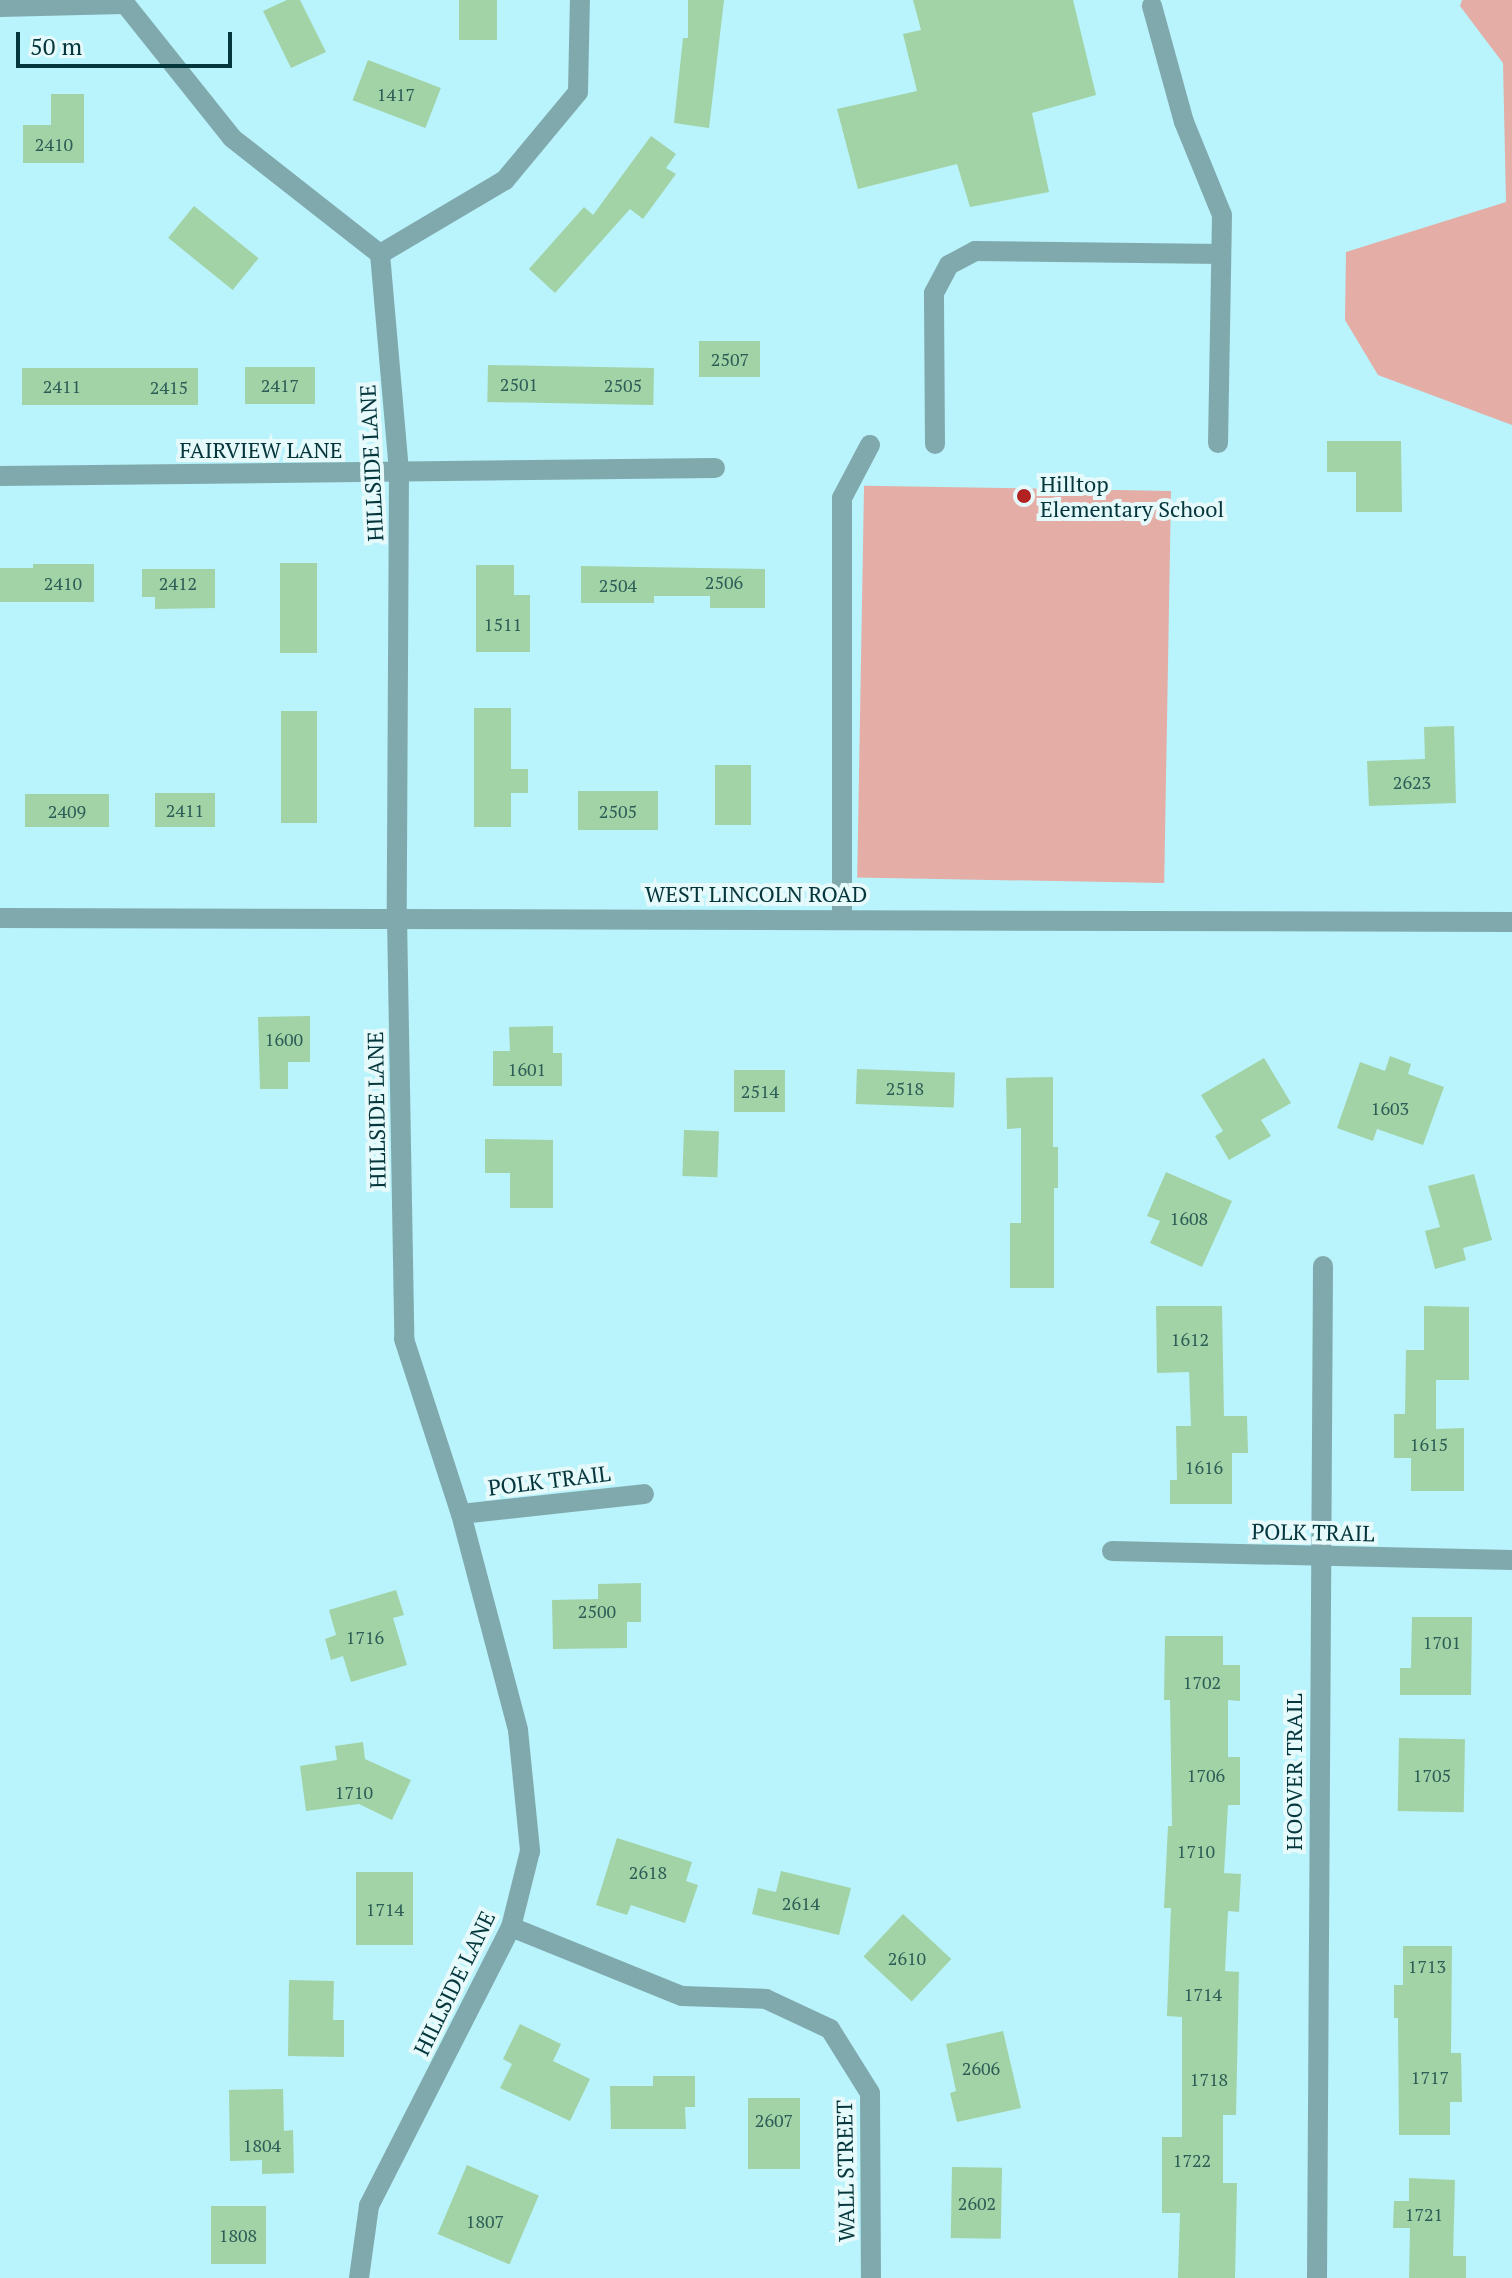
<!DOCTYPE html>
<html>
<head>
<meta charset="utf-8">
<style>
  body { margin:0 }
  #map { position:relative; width:1512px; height:2278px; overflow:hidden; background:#b9f3fb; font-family:"PT Serif",serif }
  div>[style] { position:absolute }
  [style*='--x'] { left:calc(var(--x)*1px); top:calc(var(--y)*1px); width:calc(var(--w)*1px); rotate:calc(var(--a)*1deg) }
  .green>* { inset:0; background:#e4ada6; transform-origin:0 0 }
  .building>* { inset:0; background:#a2d3a6; transform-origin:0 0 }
  .minor>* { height:20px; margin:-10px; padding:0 10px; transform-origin:10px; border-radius:10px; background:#80a9ae }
  .dots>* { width:22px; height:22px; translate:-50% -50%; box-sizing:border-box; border:4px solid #e6f9fb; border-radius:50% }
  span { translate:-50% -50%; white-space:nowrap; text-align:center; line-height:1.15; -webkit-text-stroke:8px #e6f9fb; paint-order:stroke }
  .number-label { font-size:18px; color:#2c5d56 }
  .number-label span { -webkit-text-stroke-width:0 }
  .street-label { font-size:22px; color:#04363c }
  .poi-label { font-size:22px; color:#04363c }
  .left { translate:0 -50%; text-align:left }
  .scale { position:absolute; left:16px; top:32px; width:216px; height:36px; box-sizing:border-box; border:4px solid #04363c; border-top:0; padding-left:10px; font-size:24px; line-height:28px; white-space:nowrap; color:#04363c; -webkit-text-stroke:6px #e6f9fb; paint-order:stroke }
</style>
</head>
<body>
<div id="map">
  <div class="green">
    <i style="clip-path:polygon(1462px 0,1512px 0,1512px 425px,1378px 375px,1345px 320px,1346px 252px,1506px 202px,1503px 63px,1460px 6px)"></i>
    <i style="left:1171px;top:491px;width:392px;height:307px;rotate:91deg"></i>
  </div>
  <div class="building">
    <i style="clip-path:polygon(287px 0,300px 0,326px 52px,291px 68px,263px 11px)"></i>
    <i style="left:459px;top:0;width:38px;height:40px"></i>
    <i style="clip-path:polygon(688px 0,724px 0,709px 128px,674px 123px,683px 38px,688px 38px)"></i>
    <i style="clip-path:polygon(913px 0,1073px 0,1096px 95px,1032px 113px,1049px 192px,970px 207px,957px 164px,858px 189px,837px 109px,917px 91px,903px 34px,921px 30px)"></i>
    <i style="left:368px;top:60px;width:78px;height:43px;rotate:21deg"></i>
    <i style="clip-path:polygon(51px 94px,84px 94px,84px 163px,23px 163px,23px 125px,51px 125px)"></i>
    <i style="clip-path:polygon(651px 136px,676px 154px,666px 168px,676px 174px,643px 219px,630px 209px,555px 293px,529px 269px,584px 207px,593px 215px)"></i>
    <i style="left:194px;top:206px;width:83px;height:41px;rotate:39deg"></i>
    <i style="left:699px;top:341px;width:61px;height:36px"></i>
    <i style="left:488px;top:365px;width:166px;height:37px;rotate:1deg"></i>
    <i style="left:245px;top:367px;width:70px;height:37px"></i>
    <i style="left:198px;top:368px;width:37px;height:176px;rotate:90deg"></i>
    <i style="clip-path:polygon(1327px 441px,1401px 441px,1402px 512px,1356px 512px,1356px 472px,1327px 472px)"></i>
    <i style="left:280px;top:563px;width:37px;height:90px"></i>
    <i style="clip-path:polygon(33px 564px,94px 564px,94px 602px,0 602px,0 568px,33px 568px)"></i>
    <i style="clip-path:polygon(476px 565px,514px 565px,514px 595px,530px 595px,530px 652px,476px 652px)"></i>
    <i style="clip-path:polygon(581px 566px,765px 569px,765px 608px,710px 608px,710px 596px,654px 596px,654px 603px,581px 603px)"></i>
    <i style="clip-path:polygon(142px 569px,215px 569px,215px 608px,155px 609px,155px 597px,142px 597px)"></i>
    <i style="clip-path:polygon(474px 708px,511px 708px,511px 769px,528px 769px,528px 793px,511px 793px,511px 827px,474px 827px)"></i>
    <i style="left:281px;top:711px;width:36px;height:112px"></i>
    <i style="clip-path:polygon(1454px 726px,1456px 803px,1369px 806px,1367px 761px,1425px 759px,1424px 727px)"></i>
    <i style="left:715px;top:765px;width:36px;height:60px"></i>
    <i style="left:578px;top:791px;width:80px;height:39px"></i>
    <i style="left:155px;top:793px;width:60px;height:34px"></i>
    <i style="left:25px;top:794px;width:84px;height:33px"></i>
    <i style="clip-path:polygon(310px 1016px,310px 1062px,288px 1062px,288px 1089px,260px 1089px,258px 1017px)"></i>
    <i style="clip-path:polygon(553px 1026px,553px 1053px,562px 1053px,562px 1086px,493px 1086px,493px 1051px,510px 1051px,509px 1027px)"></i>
    <i style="clip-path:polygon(1390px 1056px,1411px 1064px,1408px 1074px,1444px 1087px,1423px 1145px,1377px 1129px,1373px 1141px,1337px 1128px,1360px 1062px,1385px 1071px)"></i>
    <i style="clip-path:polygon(1264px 1058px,1291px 1103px,1261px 1120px,1271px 1136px,1229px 1160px,1215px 1136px,1223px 1131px,1201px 1095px)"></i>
    <i style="left:857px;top:1069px;width:98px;height:35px;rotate:2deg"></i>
    <i style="left:734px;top:1070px;width:51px;height:42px"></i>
    <i style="clip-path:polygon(1053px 1077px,1053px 1147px,1058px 1147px,1058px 1188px,1054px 1188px,1054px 1288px,1010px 1288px,1010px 1223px,1021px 1223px,1021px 1128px,1007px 1129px,1006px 1078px)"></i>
    <i style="left:684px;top:1130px;width:35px;height:46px;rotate:2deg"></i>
    <i style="clip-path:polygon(485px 1139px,553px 1140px,553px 1208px,510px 1208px,510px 1173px,485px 1173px)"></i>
    <i style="clip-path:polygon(1166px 1172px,1232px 1201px,1202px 1267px,1150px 1243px,1160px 1221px,1147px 1216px)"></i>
    <i style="clip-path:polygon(1474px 1174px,1492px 1240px,1463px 1248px,1466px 1260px,1435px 1269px,1425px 1231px,1440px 1227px,1428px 1186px)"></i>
    <i style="clip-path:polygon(1156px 1306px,1222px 1306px,1224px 1416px,1247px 1416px,1248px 1453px,1232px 1453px,1232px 1504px,1170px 1504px,1170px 1480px,1177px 1480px,1176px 1426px,1191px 1426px,1189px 1372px,1157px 1373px)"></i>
    <i style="clip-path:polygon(1424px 1306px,1469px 1307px,1469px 1380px,1436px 1380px,1436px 1429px,1464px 1428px,1464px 1491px,1411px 1491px,1411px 1458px,1394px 1458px,1394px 1414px,1405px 1414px,1406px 1350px,1424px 1350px)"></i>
    <i style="clip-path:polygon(641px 1583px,641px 1622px,627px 1622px,627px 1648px,553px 1649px,552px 1600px,598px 1599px,598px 1584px)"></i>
    <i style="clip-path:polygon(396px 1590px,404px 1615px,393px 1618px,407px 1665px,351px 1682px,343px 1656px,331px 1660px,325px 1639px,336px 1635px,329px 1610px)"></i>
    <i style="clip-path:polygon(1412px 1617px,1472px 1617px,1471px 1695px,1400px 1695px,1400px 1668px,1411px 1668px)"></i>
    <i style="clip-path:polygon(1165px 1636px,1223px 1636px,1223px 1665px,1240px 1665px,1240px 1701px,1228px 1700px,1228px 1757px,1240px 1757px,1240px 1805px,1228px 1805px,1224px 1873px,1241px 1874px,1239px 1912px,1228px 1911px,1225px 1971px,1239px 1972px,1236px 2115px,1223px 2115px,1223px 2183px,1237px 2183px,1235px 2278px,1178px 2278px,1180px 2213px,1162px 2213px,1162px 2137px,1182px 2137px,1182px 2017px,1167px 2016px,1171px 1908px,1164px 1908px,1168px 1826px,1172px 1826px,1170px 1700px,1164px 1700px)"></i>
    <i style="left:1399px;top:1738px;width:66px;height:73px;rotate:1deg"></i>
    <i style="clip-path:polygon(363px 1742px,365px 1759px,411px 1780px,392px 1820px,359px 1804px,306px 1811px,300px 1766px,337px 1760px,335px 1746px)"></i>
    <i style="clip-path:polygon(617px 1838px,692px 1862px,686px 1881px,698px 1885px,685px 1923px,631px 1905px,627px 1915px,596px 1905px)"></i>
    <i style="clip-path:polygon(781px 1871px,851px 1888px,839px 1935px,752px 1914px,758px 1888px,776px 1892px)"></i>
    <i style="left:356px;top:1872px;width:57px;height:73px"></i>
    <i style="left:903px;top:1914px;width:66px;height:58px;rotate:43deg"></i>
    <i style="clip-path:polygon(1403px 1946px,1452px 1946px,1451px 2053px,1461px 2053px,1462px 2102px,1450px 2102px,1450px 2135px,1399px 2135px,1398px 2018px,1394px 2018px,1394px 1985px,1403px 1985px)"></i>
    <i style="clip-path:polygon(289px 1980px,334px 1981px,333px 2020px,344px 2020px,344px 2057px,288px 2056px)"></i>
    <i style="clip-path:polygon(520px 2024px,561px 2044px,553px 2061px,590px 2079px,570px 2121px,500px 2088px,512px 2064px,503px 2059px)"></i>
    <i style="clip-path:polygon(1003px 2031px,1021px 2108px,957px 2122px,950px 2093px,956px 2091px,946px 2044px)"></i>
    <i style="clip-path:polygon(653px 2076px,695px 2076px,695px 2107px,685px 2107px,686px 2129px,611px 2129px,610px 2086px,653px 2086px)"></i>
    <i style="clip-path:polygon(283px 2089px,284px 2131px,293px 2130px,294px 2173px,262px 2174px,262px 2160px,230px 2161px,229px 2090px)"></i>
    <i style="left:748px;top:2098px;width:52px;height:71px"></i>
    <i style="left:467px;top:2165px;width:78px;height:75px;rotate:23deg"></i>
    <i style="left:952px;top:2167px;width:50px;height:71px;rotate:1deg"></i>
    <i style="clip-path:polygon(1409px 2178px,1455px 2180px,1453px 2256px,1466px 2256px,1466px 2278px,1409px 2278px,1410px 2228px,1393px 2228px,1394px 2201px,1409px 2201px)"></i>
    <i style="left:211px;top:2206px;width:55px;height:58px"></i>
  </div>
  <div class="minor">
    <i style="--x:122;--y:0;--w:176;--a:51.4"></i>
    <i style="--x:232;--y:138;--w:188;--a:38.1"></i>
    <i style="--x:380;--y:254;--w:220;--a:85"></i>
    <i style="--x:399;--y:473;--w:444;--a:90.3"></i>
    <i style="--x:397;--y:917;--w:422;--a:89"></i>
    <i style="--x:404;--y:1339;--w:184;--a:72"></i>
    <i style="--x:461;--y:1514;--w:223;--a:75.2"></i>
    <i style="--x:518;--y:1730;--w:122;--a:84.3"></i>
    <i style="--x:530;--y:1851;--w:78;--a:104"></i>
    <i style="--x:511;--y:1927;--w:313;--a:117"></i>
    <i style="--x:369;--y:2206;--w:73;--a:97.9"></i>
    <i style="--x:1152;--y:6;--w:120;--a:74.6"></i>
    <i style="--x:1184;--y:122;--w:100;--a:67.8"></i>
    <i style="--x:1222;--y:215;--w:228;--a:91"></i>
    <i style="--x:0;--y:7;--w:123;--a:-1.4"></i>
    <i style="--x:380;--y:254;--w:145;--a:-30.6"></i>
    <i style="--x:505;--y:180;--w:114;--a:-50.3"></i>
    <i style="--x:578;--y:92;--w:92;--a:-88.8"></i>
    <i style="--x:935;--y:444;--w:151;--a:-90.4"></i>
    <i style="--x:934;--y:293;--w:32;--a:-62"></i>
    <i style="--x:949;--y:265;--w:30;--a:-28"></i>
    <i style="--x:975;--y:251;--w:246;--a:0.7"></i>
    <i style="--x:0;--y:476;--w:715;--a:-0.64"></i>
    <i style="--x:0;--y:918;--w:1512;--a:0.15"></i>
    <i style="--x:842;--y:919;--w:421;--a:-90"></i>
    <i style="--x:842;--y:498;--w:60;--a:-62.2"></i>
    <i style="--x:461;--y:1514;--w:184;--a:-6.2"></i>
    <i style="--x:1112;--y:1551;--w:400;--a:1.3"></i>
    <i style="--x:511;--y:1927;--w:184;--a:22"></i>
    <i style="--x:682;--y:1996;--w:84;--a:2"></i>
    <i style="--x:766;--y:1999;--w:71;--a:25.1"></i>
    <i style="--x:830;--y:2029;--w:75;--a:58"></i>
    <i style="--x:870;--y:2093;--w:185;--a:89.7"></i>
    <i style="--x:1317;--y:2278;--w:1012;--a:-89.66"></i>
  </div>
  <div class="dots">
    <i style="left:1024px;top:496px;background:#b32223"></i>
  </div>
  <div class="number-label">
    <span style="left:396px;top:94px">1417</span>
    <span style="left:54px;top:144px">2410</span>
    <span style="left:730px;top:359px">2507</span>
    <span style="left:519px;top:384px">2501</span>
    <span style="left:280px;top:385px">2417</span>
    <span style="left:623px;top:385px">2505</span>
    <span style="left:62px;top:386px">2411</span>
    <span style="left:169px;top:387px">2415</span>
    <span style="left:724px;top:582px">2506</span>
    <span style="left:63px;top:583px">2410</span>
    <span style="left:178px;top:583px">2412</span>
    <span style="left:618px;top:585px">2504</span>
    <span style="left:503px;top:624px">1511</span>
    <span style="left:1412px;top:782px">2623</span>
    <span style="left:185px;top:810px">2411</span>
    <span style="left:67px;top:811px">2409</span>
    <span style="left:618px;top:811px">2505</span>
    <span style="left:284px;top:1039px">1600</span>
    <span style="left:527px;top:1069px">1601</span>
    <span style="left:905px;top:1088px">2518</span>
    <span style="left:760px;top:1091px">2514</span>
    <span style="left:1390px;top:1108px">1603</span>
    <span style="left:1189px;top:1218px">1608</span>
    <span style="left:1190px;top:1339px">1612</span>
    <span style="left:1429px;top:1444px">1615</span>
    <span style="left:1204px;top:1467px">1616</span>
    <span style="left:597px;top:1611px">2500</span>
    <span style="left:365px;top:1637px">1716</span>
    <span style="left:1442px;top:1642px">1701</span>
    <span style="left:1202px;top:1682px">1702</span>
    <span style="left:1206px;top:1775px">1706</span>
    <span style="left:1432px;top:1775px">1705</span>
    <span style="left:354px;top:1792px">1710</span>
    <span style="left:1196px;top:1851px">1710</span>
    <span style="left:648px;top:1872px">2618</span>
    <span style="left:801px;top:1903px">2614</span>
    <span style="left:385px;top:1909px">1714</span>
    <span style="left:907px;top:1958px">2610</span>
    <span style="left:1427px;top:1966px">1713</span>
    <span style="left:1203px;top:1994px">1714</span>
    <span style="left:981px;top:2068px">2606</span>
    <span style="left:1430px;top:2077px">1717</span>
    <span style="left:1209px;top:2079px">1718</span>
    <span style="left:774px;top:2120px">2607</span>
    <span style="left:262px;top:2145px">1804</span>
    <span style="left:1192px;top:2160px">1722</span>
    <span style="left:977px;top:2203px">2602</span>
    <span style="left:1424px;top:2214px">1721</span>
    <span style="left:485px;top:2221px">1807</span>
    <span style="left:238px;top:2235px">1808</span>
  </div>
  <div class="street-label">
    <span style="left:261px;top:450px">FAIRVIEW LANE</span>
    <span style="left:371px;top:463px;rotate:-93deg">HILLSIDE LANE</span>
    <span style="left:756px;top:894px">WEST LINCOLN ROAD</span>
    <span style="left:376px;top:1110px;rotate:-91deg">HILLSIDE LANE</span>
    <span style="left:549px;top:1480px;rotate:-7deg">POLK TRAIL</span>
    <span style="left:1313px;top:1532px;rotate:1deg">POLK TRAIL</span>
    <span style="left:1294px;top:1772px;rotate:-90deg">HOOVER TRAIL</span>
    <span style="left:454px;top:1983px;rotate:-64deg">HILLSIDE LANE</span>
    <span style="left:845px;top:2171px;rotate:-91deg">WALL STREET</span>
  </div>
  <div class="poi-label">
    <span class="left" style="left:1040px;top:496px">Hilltop<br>Elementary School</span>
  </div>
  <div class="scale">50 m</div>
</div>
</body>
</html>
